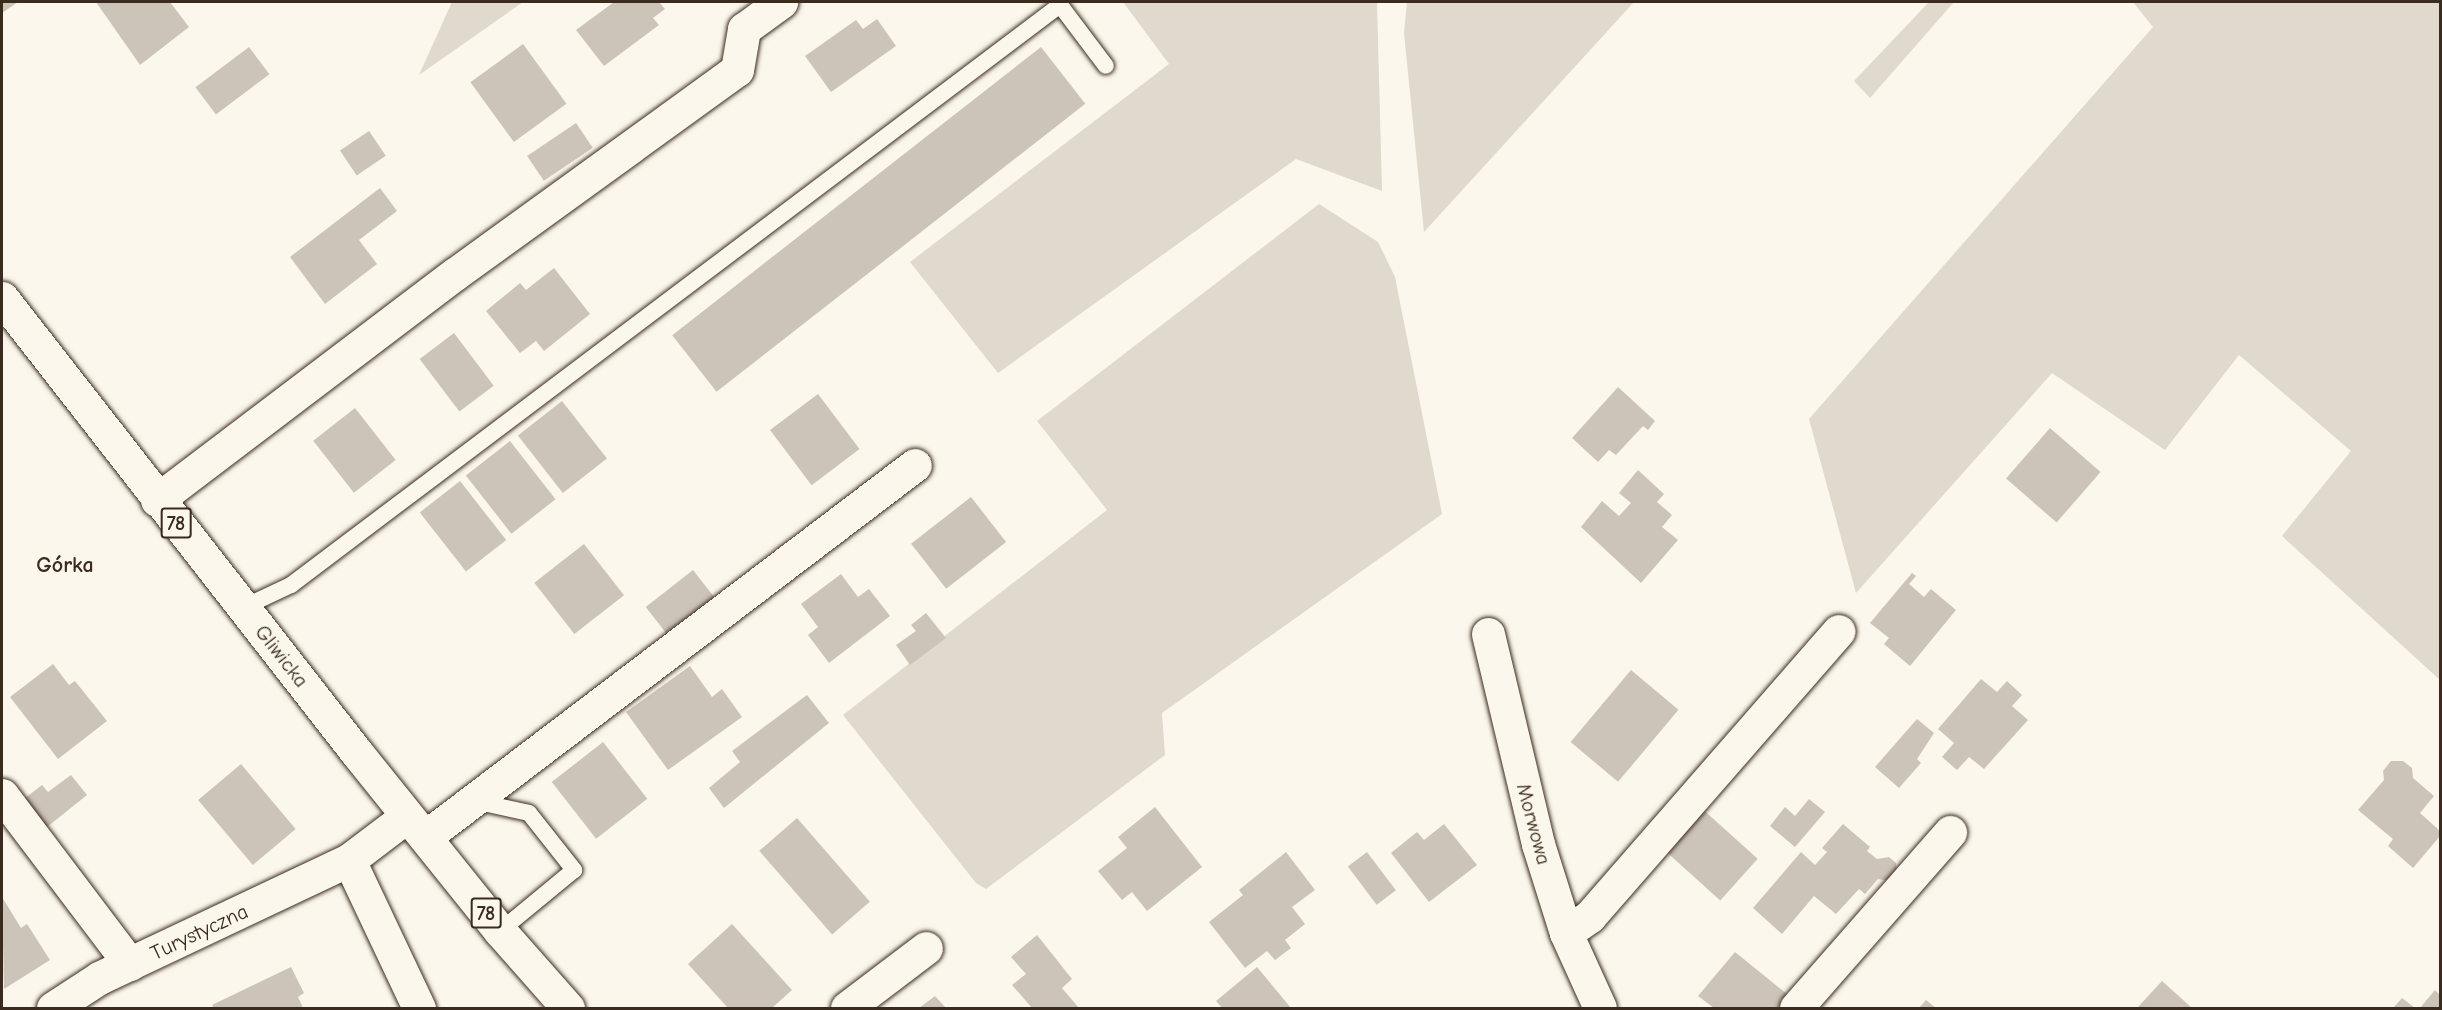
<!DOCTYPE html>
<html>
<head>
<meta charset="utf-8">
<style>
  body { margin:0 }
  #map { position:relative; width:2442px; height:1010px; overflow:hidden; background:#fbf7ec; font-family:"Comic Neue",sans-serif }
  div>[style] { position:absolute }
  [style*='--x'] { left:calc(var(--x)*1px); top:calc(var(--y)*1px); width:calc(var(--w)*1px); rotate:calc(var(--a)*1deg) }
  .green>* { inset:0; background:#dfd9ce }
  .building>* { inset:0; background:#ccc4b9; transform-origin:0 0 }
  .roads { filter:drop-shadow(0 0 2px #3b2a1e) drop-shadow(0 0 2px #3b2a1e) }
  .service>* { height:16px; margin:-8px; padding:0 8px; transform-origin:8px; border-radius:8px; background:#fbf7ec }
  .minor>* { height:33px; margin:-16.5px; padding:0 16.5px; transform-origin:16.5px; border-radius:16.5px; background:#fbf7ec }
  .primary>* { height:33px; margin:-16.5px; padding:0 16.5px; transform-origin:16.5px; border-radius:16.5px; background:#fbf7ec }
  span { translate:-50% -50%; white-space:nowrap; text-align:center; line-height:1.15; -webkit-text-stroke:6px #fbf7ec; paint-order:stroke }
  .shield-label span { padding:2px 4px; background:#fbf7ec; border:2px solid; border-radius:4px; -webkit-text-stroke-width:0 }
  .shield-label { font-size:20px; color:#3b2a1e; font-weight:700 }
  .street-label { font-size:21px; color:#3b2a1e }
  .neighbourhood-label { font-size:22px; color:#3b2a1e; font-weight:700 }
  .frame { position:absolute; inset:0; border:3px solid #3b2a1e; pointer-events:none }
</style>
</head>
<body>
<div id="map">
  <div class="green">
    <i style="clip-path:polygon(452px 2px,523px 2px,419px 75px)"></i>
    <i style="clip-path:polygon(1123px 2px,1377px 2px,1382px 191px,1296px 159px,998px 373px,910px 262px,1169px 64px)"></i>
    <i style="clip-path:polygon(1407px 2px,1634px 2px,1424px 232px,1404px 33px)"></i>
    <i style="clip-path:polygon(1929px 2px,1954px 2px,1870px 98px,1854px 81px)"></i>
    <i style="clip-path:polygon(2133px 2px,2440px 2px,2440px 680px,2282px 536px,2351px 451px,2239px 355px,2165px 450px,2052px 373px,1856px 593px,1809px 419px,2153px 27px)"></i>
    <i style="clip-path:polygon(1319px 204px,1378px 242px,1395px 277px,1442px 514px,1162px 713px,1165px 755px,986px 889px,976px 883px,843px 715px,1107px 510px,1037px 421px)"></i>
  </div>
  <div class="building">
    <i style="clip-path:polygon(2px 2px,18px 2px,2px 13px)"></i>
    <i style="clip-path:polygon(96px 2px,170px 2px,189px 27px,140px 65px)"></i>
    <i style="clip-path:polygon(614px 2px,659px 2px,665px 9px,653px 18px,659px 25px,604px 66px,576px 30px)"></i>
    <i style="clip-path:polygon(877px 19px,896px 46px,831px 92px,805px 56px,856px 20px,863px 29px)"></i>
    <i style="left:523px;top:44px;width:74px;height:65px;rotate:54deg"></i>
    <i style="left:249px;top:47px;width:34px;height:67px;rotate:53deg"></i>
    <i style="left:1041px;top:47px;width:72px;height:468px;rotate:52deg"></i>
    <i style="left:576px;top:123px;width:30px;height:59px;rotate:56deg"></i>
    <i style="left:369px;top:131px;width:30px;height:35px;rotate:56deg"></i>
    <i style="clip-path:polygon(380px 188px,397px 211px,359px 240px,377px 264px,325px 304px,290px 257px)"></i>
    <i style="clip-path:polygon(554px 268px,590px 314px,544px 351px,536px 341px,520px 353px,486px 311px,520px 283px,526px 290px)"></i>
    <i style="left:454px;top:333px;width:66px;height:43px;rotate:53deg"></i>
    <i style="clip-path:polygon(1618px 387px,1655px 421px,1648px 430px,1643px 426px,1616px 455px,1609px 450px,1598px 462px,1572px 438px)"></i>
    <i style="left:818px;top:394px;width:69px;height:60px;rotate:53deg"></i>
    <i style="left:562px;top:401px;width:73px;height:56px;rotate:52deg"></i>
    <i style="left:355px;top:408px;width:66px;height:53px;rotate:52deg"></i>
    <i style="left:2050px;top:428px;width:67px;height:67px;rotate:41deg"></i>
    <i style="left:510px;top:441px;width:74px;height:56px;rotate:52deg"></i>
    <i style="clip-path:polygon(1638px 470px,1664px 494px,1657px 502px,1672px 515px,1662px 527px,1678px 540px,1641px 583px,1581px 527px,1602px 501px,1619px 516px,1631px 503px,1619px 493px)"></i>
    <i style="left:460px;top:481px;width:75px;height:51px;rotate:52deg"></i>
    <i style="left:971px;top:497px;width:57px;height:76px;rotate:52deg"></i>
    <i style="left:584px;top:544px;width:65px;height:63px;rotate:52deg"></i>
    <i style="left:693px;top:570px;width:41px;height:60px;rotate:52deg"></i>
    <i style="clip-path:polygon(1912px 573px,1916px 576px,1909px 584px,1924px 597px,1931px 589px,1956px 610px,1910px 666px,1884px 644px,1889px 638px,1870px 623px)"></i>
    <i style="clip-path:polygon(841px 574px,858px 597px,869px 589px,890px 616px,829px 663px,808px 635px,818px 627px,801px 604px)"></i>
    <i style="clip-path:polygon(926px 613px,946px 638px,910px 665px,896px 645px,916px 631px,911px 625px)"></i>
    <i style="clip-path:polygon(53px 664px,69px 685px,75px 681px,107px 721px,58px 759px,10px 697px)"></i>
    <i style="clip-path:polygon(690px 666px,712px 697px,722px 689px,742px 717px,668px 770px,626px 712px)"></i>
    <i style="left:1631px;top:670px;width:62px;height:94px;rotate:40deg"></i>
    <i style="clip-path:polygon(1981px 679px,1997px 692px,2007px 681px,2022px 695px,2012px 706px,2028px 720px,1984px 769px,1969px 757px,1957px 770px,1942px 757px,1954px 743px,1938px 729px)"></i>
    <i style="clip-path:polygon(807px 695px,829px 723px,724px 808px,709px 788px,740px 762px,732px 751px)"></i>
    <i style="clip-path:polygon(1917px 719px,1934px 733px,1917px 759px,1921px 763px,1899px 788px,1875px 767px)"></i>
    <i style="left:603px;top:742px;width:72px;height:65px;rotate:52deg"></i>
    <i style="clip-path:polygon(2391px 761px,2403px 761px,2412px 768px,2413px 778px,2434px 796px,2420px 813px,2440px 831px,2440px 836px,2413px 868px,2388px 846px,2393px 839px,2358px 810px,2384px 780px,2383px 771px)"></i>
    <i style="left:241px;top:764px;width:85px;height:56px;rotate:50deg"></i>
    <i style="clip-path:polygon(71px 775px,87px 795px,42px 831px,20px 802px,42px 785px,48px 792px)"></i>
    <i style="clip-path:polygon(1809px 799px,1825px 812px,1795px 847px,1770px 826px,1785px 807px,1795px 816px)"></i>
    <i style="left:1699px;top:806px;width:79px;height:56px;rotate:42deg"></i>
    <i style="clip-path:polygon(1155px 807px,1202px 867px,1147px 911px,1132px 892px,1122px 900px,1098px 871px,1127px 848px,1118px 837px)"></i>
    <i style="left:797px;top:818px;width:111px;height:50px;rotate:49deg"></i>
    <i style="clip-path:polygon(1444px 824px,1477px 865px,1429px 902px,1391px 853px,1417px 832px,1424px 840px)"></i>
    <i style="clip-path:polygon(1843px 824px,1870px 847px,1867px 851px,1877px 859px,1889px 857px,1896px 863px,1897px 873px,1890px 881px,1878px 879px,1865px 894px,1859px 889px,1836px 914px,1814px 896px,1782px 934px,1753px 908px,1801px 852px,1815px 865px,1827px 852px,1822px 848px)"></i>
    <i style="clip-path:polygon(1286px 852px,1315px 890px,1292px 907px,1305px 924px,1285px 940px,1291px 948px,1275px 960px,1267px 951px,1245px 968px,1209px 922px,1243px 895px,1239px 890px)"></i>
    <i style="left:1367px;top:852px;width:48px;height:24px;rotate:53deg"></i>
    <i style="clip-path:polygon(2px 897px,21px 928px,27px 924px,50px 960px,4px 989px)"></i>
    <i style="clip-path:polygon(732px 924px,792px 990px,772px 1008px,728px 1008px,688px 964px)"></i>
    <i style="clip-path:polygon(1037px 935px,1072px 979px,1062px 988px,1079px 1008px,1032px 1008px,1012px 985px,1026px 974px,1011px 957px)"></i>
    <i style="clip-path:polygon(1735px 952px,1793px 999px,1786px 1008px,1714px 1008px,1698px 996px)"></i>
    <i style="clip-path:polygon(291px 967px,304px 993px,298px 997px,303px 1008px,214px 1008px,212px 1005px)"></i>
    <i style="clip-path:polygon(1257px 967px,1291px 1008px,1222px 1008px,1216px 1001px)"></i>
    <i style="clip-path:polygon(2162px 981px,2192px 1008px,2137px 1008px)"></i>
    <i style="clip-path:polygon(2435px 990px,2440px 995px,2440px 1008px,2420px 1008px)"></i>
    <i style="clip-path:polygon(935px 996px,946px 1008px,919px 1008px)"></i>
    <i style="clip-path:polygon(2402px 998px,2415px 1008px,2393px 1008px)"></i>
    <i style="clip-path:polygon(1926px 1000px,1936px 1008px,1919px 1008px)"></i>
  </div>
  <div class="roads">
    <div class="service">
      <i style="--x:244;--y:607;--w:52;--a:-25.1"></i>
      <i style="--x:291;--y:585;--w:963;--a:-37.02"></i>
      <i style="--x:1060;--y:5;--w:76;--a:53"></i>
      <i style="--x:474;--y:801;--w:56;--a:12.3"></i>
      <i style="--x:529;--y:813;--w:73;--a:51.7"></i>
      <i style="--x:574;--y:870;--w:96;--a:140.5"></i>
    </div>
    <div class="minor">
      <i style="--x:157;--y:500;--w:374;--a:-37.2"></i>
      <i style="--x:455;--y:274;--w:348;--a:-35.9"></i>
      <i style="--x:737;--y:70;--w:42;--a:-80.3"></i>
      <i style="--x:744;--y:29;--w:46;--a:-36.1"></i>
      <i style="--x:1488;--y:634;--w:216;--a:76.6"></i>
      <i style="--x:1538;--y:844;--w:93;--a:72.5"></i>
      <i style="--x:1566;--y:933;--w:82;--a:65.6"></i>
      <i style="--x:2;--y:795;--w:212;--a:52.9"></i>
      <i style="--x:425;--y:837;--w:615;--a:-37.21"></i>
      <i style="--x:349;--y:860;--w:164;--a:64.7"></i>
      <i style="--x:1566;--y:933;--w:29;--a:-35"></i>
      <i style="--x:1590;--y:916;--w:378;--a:-48.9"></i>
      <i style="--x:53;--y:1008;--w:55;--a:-33.1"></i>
      <i style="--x:99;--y:978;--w:276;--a:-25.3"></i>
      <i style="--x:349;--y:860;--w:73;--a:-37.2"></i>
      <i style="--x:847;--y:1008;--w:99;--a:-37.2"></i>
      <i style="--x:1796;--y:1008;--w:234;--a:-48.8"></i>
    </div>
    <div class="primary">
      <i style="--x:2;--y:298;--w:577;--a:52.04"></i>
      <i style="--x:357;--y:753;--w:228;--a:51.2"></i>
      <i style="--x:500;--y:931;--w:103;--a:48.6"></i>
    </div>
  </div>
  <div class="shield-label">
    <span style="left:176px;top:523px">78</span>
    <span style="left:486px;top:913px">78</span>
  </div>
  <div class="street-label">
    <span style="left:282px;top:656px;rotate:52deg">Gliwicka</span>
    <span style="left:1534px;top:824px;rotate:75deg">Morwowa</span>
    <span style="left:199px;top:932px;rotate:-25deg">Turystyczna</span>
  </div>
  <div class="neighbourhood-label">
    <span style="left:65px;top:566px">Górka</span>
  </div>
  <div class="frame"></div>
</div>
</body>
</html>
